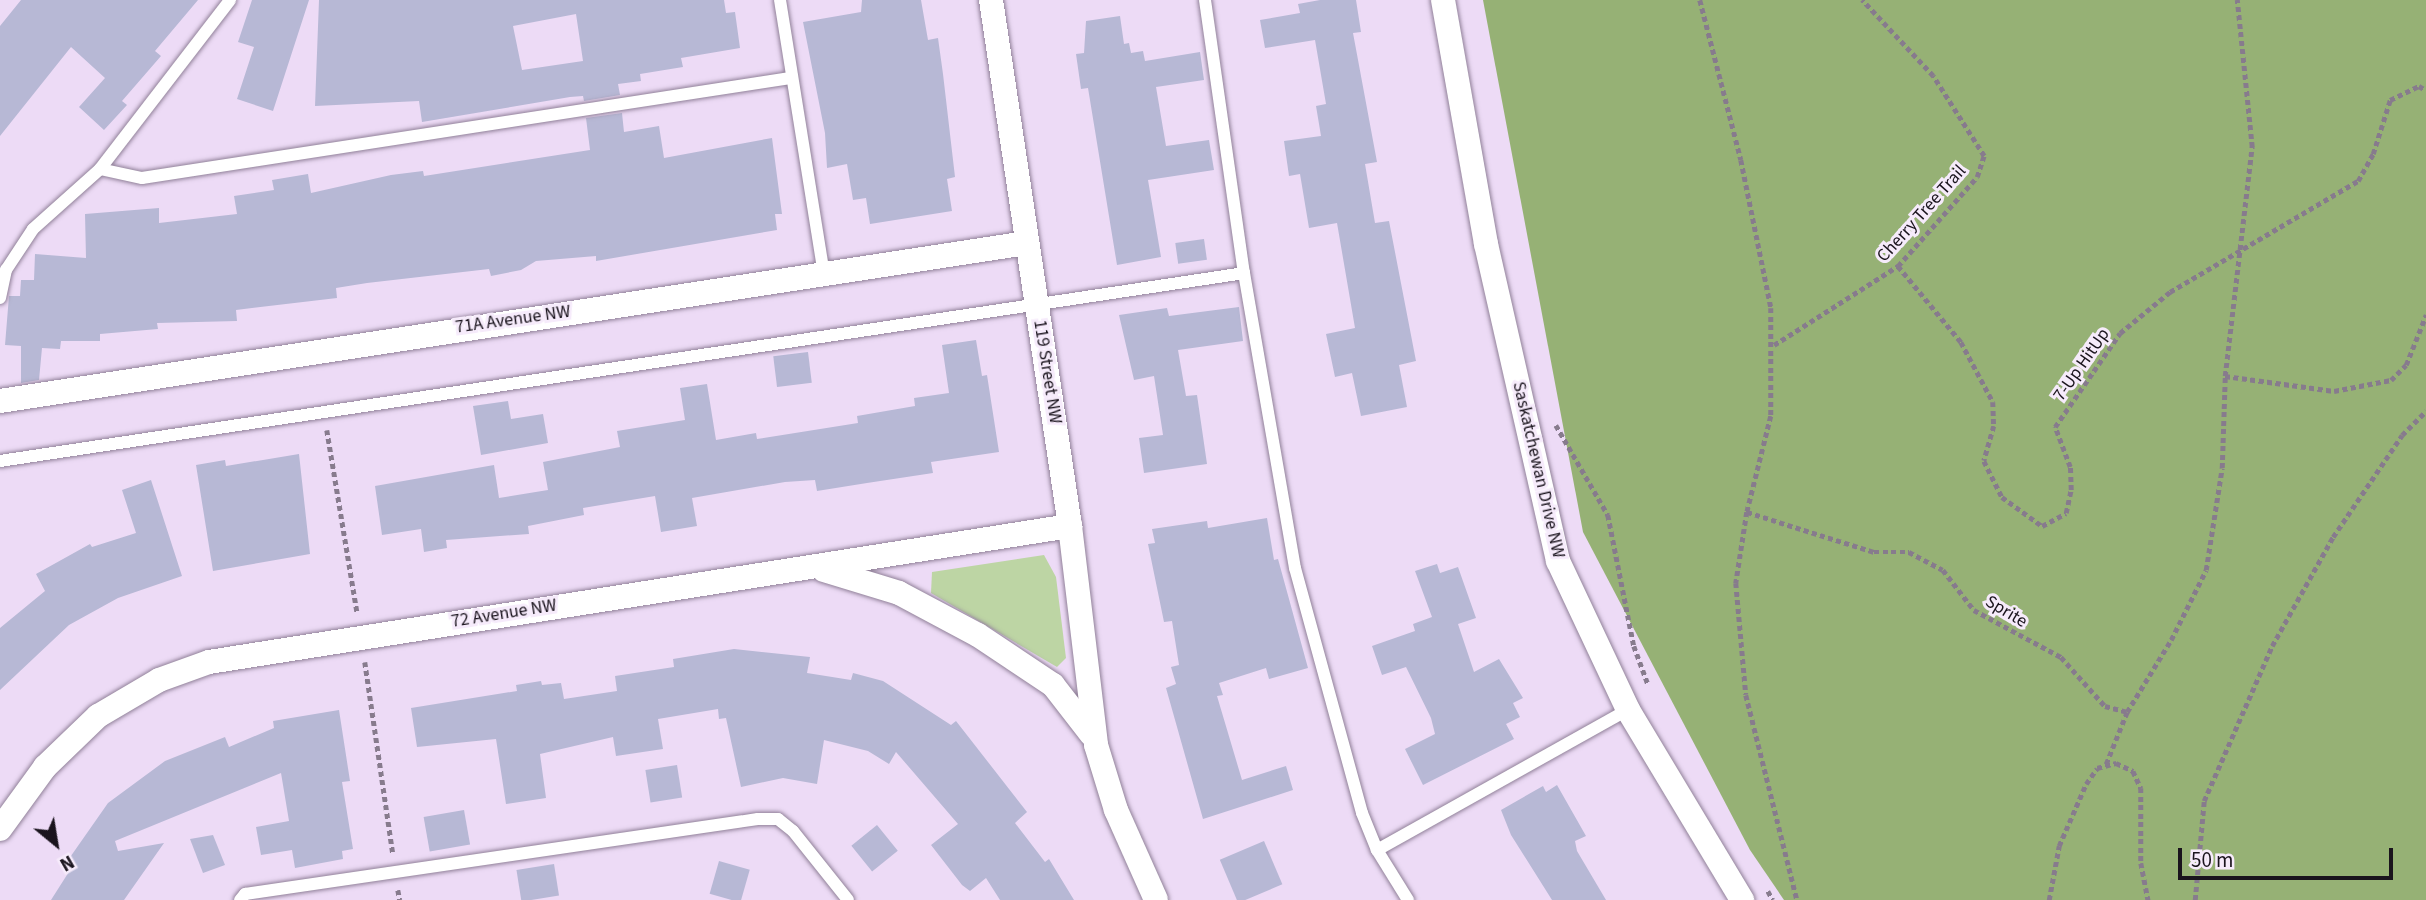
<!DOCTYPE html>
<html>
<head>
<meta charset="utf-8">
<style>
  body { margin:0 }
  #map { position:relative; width:2426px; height:900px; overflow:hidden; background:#eddbf6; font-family:"Source Sans 3",sans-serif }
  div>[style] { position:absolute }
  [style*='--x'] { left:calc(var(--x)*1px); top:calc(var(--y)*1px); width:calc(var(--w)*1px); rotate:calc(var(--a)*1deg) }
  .green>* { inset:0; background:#bdd5a4 }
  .forest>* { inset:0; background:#96b175 }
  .building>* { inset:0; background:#b7b8d5; transform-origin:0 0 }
  .path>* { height:4.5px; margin-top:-2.25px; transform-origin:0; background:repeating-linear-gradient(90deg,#877b8d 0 5px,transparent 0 8.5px) }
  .roads { filter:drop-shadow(0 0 2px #918199) drop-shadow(0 0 2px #918199) }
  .service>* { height:12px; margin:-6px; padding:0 6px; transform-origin:6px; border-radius:6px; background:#fff }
  .minor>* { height:24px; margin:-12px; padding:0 12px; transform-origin:12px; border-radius:12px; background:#fff }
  span { translate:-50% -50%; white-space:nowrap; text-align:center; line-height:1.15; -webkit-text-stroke:6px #f6ebfb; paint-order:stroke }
  .street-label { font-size:18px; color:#1a141d }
  .north { position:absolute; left:21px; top:809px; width:70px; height:70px; -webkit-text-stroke:5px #f6ebfb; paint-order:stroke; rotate:150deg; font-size:19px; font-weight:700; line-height:28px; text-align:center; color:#1a141d }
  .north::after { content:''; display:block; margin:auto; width:24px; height:32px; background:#1a141d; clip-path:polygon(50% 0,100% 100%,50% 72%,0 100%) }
  .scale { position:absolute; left:2178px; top:848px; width:215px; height:32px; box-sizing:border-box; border:4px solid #1a141d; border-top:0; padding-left:9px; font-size:21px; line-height:24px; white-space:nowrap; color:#1a141d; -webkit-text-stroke:5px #f6ebfb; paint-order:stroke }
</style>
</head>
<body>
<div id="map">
  <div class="green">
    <i style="clip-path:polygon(1044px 555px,1056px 577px,1066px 658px,1057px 667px,931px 593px,932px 572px)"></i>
  </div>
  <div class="forest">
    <i style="clip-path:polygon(1483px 0,2426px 0,2426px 900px,1784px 900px,1750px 850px,1583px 532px)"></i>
  </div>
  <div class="building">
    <i style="clip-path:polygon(21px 0,198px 0,155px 51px,161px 56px,122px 101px,127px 105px,104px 130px,79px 107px,105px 78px,71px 47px,0 136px,0 26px)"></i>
    <i style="clip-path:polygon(252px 0,309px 0,273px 111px,237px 99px,254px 47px,238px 42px)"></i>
    <i style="clip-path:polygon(evenodd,319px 0,724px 0,726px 13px,735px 12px,740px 48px,681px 58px,683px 67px,640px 74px,641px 81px,618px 84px,620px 95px,584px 101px,583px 96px,570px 97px,422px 122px,419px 101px,315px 106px,319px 0,576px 14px,583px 61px,522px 70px,513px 26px,576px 14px)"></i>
    <i style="clip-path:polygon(862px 0,921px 0,928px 40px,938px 38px,943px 74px,955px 177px,947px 179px,952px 211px,870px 224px,866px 198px,853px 200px,847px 164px,827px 168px,825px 133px,803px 22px,861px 12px)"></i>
    <i style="clip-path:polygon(1320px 0,1356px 0,1361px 32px,1353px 33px,1377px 162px,1365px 164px,1375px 223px,1389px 221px,1416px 361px,1399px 365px,1407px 407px,1361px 416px,1352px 373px,1335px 377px,1326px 334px,1355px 328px,1337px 223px,1309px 228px,1300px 174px,1289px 176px,1284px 141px,1321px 136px,1316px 106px,1326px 104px,1315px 40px,1265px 48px,1260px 20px,1300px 13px,1298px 4px)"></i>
    <i style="clip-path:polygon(1120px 16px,1124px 44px,1129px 43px,1131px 53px,1143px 51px,1145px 61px,1200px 52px,1204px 80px,1156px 87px,1166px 146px,1209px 140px,1214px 170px,1148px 180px,1161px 257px,1117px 265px,1088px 88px,1081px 89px,1076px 54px,1084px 53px,1086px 21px)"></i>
    <i style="clip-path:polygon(622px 113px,624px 132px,659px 126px,664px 158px,772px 138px,782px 214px,775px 214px,777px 230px,596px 261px,596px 256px,536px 261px,521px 270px,491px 276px,489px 269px,367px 283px,336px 288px,337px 298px,236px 310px,237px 321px,157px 323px,158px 329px,100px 334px,100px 341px,61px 341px,60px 349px,42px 348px,39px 380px,21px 383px,21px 346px,5px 345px,9px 296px,20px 296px,21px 280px,34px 280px,35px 254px,86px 258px,85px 214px,159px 208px,159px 223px,237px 214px,234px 196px,274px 190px,272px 180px,308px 174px,311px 193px,391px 175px,423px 171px,424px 176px,590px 150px,586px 118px)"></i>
    <i style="left:1204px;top:239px;width:21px;height:29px;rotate:82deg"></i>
    <i style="clip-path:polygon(1239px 307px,1243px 341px,1178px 350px,1186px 396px,1197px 395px,1207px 464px,1144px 473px,1139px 438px,1163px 435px,1154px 376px,1134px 380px,1119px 315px,1167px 308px,1169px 316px)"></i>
    <i style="clip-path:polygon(976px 340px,982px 376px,987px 375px,999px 452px,931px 462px,933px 473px,867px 483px,817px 491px,815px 480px,785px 482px,692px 498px,697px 526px,661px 532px,655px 496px,583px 508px,584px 515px,528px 526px,529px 534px,446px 540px,447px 548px,424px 552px,421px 529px,382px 535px,375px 486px,494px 465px,499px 498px,548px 490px,543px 462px,620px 447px,617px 431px,685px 420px,680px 388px,707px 384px,716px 440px,756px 433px,757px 439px,858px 423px,857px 416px,915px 406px,914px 398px,949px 393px,942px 345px)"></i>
    <i style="left:808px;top:352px;width:31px;height:35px;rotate:83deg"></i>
    <i style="clip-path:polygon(508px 401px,511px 419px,543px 414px,548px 443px,481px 455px,473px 406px)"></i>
    <i style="clip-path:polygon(299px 454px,310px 554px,213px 571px,196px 465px,225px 460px,226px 466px)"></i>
    <i style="clip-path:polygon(151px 480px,182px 576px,118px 598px,69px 625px,0 690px,0 628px,45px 591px,36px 574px,90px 544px,92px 547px,136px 533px,122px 490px)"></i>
    <i style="clip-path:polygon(1267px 518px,1274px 560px,1278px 559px,1308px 668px,1269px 679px,1266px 668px,1219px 683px,1223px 695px,1217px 696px,1242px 780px,1286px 766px,1293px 790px,1203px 819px,1166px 688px,1176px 684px,1171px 667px,1179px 665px,1172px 621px,1164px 622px,1148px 544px,1155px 543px,1152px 529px,1207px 521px,1208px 528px)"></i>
    <i style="clip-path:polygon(1437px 564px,1440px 573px,1458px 567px,1476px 618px,1458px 624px,1474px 672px,1499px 659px,1523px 698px,1513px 703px,1520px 717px,1506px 724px,1514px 739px,1423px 785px,1405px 749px,1435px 734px,1431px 718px,1406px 667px,1382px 675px,1372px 646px,1415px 631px,1413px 624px,1432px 617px,1415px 571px)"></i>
    <i style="clip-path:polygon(734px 649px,810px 657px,807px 673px,851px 680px,853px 673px,883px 681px,951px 725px,956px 721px,1027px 812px,1015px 823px,1045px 862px,1049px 859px,1074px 900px,1000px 900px,986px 878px,970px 891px,962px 885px,931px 845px,958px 824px,896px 752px,889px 764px,868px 751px,824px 740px,817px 784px,783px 778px,741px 787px,726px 718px,719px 719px,718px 709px,658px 719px,663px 749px,616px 756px,613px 737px,540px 754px,546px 798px,506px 804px,496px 739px,417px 747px,411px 708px,517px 691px,516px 685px,541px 681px,542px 685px,561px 683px,564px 699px,617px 691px,615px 676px,674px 667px,673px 659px)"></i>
    <i style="clip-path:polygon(339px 710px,350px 781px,342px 782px,353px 849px,342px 851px,343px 859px,295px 868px,292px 850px,261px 855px,256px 827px,289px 821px,281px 773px,115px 841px,118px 851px,164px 843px,124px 900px,51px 900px,72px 867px,66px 863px,108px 803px,165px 761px,225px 737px,229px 747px,274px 728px,273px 721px)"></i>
    <i style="left:677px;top:765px;width:33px;height:32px;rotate:81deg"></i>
    <i style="clip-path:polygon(1557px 785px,1586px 836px,1575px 841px,1577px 851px,1606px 900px,1552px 900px,1511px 835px,1501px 810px,1543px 786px,1546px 792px)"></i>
    <i style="left:464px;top:810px;width:35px;height:41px;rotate:80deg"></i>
    <i style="left:877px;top:825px;width:33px;height:33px;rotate:51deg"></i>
    <i style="clip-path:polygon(213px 835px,225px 865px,203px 873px,190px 839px)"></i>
    <i style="left:1264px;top:841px;width:47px;height:48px;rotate:67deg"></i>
    <i style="left:719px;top:861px;width:32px;height:34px;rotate:16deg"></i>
    <i style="left:554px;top:864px;width:32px;height:38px;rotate:81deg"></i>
  </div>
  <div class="path">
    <i style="--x:1700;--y:0;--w:165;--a:75.6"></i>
    <i style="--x:1741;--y:160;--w:151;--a:78.5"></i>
    <i style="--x:1771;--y:308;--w:108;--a:90"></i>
    <i style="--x:1771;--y:416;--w:99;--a:104"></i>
    <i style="--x:1747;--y:512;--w:72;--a:98.8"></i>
    <i style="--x:1736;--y:583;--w:112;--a:84.9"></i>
    <i style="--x:1746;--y:695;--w:211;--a:76"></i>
    <i style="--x:1898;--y:266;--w:99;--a:50.3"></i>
    <i style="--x:1961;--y:342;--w:68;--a:61.9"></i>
    <i style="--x:1993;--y:402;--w:24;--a:88"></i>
    <i style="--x:1994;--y:426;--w:36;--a:106"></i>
    <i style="--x:1984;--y:461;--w:40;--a:63.4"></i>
    <i style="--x:2002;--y:497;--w:49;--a:35.9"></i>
    <i style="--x:2042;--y:526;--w:27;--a:-28"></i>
    <i style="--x:2066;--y:513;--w:24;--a:-78"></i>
    <i style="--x:2071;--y:490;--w:23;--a:-92"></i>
    <i style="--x:2070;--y:467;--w:43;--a:-110.6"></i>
    <i style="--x:2055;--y:427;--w:114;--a:-55.3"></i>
    <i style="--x:2120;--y:333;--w:65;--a:-39.4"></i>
    <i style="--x:2170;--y:292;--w:218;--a:-30.6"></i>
    <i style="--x:2358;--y:181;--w:31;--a:-61"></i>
    <i style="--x:2373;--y:154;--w:57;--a:-72.5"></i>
    <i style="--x:2390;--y:100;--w:32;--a:-26"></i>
    <i style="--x:2419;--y:86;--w:8;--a:30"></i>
    <i style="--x:1774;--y:345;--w:147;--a:-32.5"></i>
    <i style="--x:1898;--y:266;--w:119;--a:-48.4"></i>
    <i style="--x:1977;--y:177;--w:22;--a:-72"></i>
    <i style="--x:1984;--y:156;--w:95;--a:-122.5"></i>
    <i style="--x:1933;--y:76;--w:104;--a:-133.1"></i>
    <i style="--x:2225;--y:376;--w:110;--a:7.8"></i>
    <i style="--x:2334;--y:391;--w:58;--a:-10.9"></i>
    <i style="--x:2391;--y:380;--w:21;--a:-45"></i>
    <i style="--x:2406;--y:365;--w:54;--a:-68.2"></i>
    <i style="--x:1556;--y:425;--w:104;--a:60"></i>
    <i style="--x:1608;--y:515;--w:134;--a:78.8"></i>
    <i style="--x:1634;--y:646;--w:40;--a:69.8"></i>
    <i style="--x:327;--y:430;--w:184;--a:80.6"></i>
    <i style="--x:1747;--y:512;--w:133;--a:17.5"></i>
    <i style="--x:1874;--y:552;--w:35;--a:0"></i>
    <i style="--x:1909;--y:552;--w:38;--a:28"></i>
    <i style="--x:1943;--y:570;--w:51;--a:52.2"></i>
    <i style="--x:1974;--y:610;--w:99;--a:28.4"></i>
    <i style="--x:2061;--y:657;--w:66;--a:48.1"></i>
    <i style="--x:2105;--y:706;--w:23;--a:15"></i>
    <i style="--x:365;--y:662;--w:194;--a:81.7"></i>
    <i style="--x:2106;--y:764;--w:56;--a:-68"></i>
    <i style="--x:2127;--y:712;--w:84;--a:-58.6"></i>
    <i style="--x:2171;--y:640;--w:78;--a:-63.4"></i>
    <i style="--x:2206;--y:570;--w:103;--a:-81.1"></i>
    <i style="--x:2222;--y:468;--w:92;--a:-88.1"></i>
    <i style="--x:2225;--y:376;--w:231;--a:-83.3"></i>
    <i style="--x:2252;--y:147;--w:148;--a:-95.8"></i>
    <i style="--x:398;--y:890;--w:10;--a:79"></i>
    <i style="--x:1768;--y:891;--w:10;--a:61"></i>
    <i style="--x:2049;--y:900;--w:55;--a:-79.5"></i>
    <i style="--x:2059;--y:846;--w:68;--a:-66.5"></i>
    <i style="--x:2086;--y:784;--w:19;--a:-55"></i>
    <i style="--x:2097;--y:768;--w:20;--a:-15"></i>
    <i style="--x:2116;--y:763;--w:19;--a:25"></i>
    <i style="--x:2133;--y:771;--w:19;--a:65"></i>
    <i style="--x:2141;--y:788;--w:75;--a:90"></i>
    <i style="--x:2141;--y:863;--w:38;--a:79"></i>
    <i style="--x:2195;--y:900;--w:99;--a:-84.8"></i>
    <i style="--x:2204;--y:801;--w:169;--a:-66.3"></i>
    <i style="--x:2272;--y:646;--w:125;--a:-60.8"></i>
    <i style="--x:2333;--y:537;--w:123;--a:-55.9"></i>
    <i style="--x:2402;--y:435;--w:34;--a:-45"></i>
  </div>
  <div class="roads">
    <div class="service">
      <i style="--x:780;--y:0;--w:278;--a:80.9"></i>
      <i style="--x:1205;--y:0;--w:276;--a:81.9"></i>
      <i style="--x:1244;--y:273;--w:299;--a:80.2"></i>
      <i style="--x:1295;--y:568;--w:254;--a:74.7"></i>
      <i style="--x:1362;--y:813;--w:40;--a:68"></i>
      <i style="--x:1377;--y:850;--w:59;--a:58.2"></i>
      <i style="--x:100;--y:169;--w:43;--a:12.1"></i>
      <i style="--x:142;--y:178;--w:656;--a:-8.77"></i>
      <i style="--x:0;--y:298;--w:29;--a:-78"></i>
      <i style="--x:6;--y:270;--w:49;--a:-56.6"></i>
      <i style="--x:33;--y:229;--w:90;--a:-41.8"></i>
      <i style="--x:100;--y:169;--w:213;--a:-52.4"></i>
      <i style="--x:0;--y:461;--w:1258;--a:-8.59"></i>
      <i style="--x:1377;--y:850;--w:287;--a:-29.2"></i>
      <i style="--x:240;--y:900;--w:8;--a:-50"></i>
      <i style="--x:245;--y:894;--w:518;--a:-8.32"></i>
      <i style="--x:758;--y:819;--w:20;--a:0"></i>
      <i style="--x:778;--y:819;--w:19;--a:39"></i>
      <i style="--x:793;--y:831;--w:88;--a:51.4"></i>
    </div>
    <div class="minor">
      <i style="--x:991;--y:0;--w:532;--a:81.46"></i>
      <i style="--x:1070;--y:526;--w:221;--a:83.2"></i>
      <i style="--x:1096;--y:745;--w:68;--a:72.9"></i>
      <i style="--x:1116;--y:810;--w:98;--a:66"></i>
      <i style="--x:1443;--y:0;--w:248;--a:80"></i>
      <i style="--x:1486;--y:244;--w:325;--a:77.2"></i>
      <i style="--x:1558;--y:561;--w:165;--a:64.8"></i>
      <i style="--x:1628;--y:710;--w:222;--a:59"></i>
      <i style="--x:0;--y:401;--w:1039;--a:-8.75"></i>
      <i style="--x:824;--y:570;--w:78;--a:17"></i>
      <i style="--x:899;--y:593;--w:89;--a:28"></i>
      <i style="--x:978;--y:635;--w:90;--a:33.7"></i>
      <i style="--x:1053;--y:685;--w:62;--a:52.2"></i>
      <i style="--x:0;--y:829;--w:77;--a:-54"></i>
      <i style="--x:45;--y:767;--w:74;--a:-43.9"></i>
      <i style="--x:98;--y:716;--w:71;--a:-30.5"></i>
      <i style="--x:159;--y:680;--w:53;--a:-19.8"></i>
      <i style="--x:209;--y:662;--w:872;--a:-8.98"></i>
    </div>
  </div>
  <div class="street-label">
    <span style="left:1922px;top:214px;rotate:-48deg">Cherry Tree Trail</span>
    <span style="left:513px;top:320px;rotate:-8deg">71A Avenue NW</span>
    <span style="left:2082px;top:365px;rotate:-55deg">7-Up HitUp</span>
    <span style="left:1047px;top:372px;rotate:81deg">119 Street NW</span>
    <span style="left:1538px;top:470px;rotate:77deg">Saskatchewan Drive NW</span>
    <span style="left:2006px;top:612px;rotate:31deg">Sprite</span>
    <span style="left:504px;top:614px;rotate:-9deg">72 Avenue NW</span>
  </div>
  <div class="north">N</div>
  <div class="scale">50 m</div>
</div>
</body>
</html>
